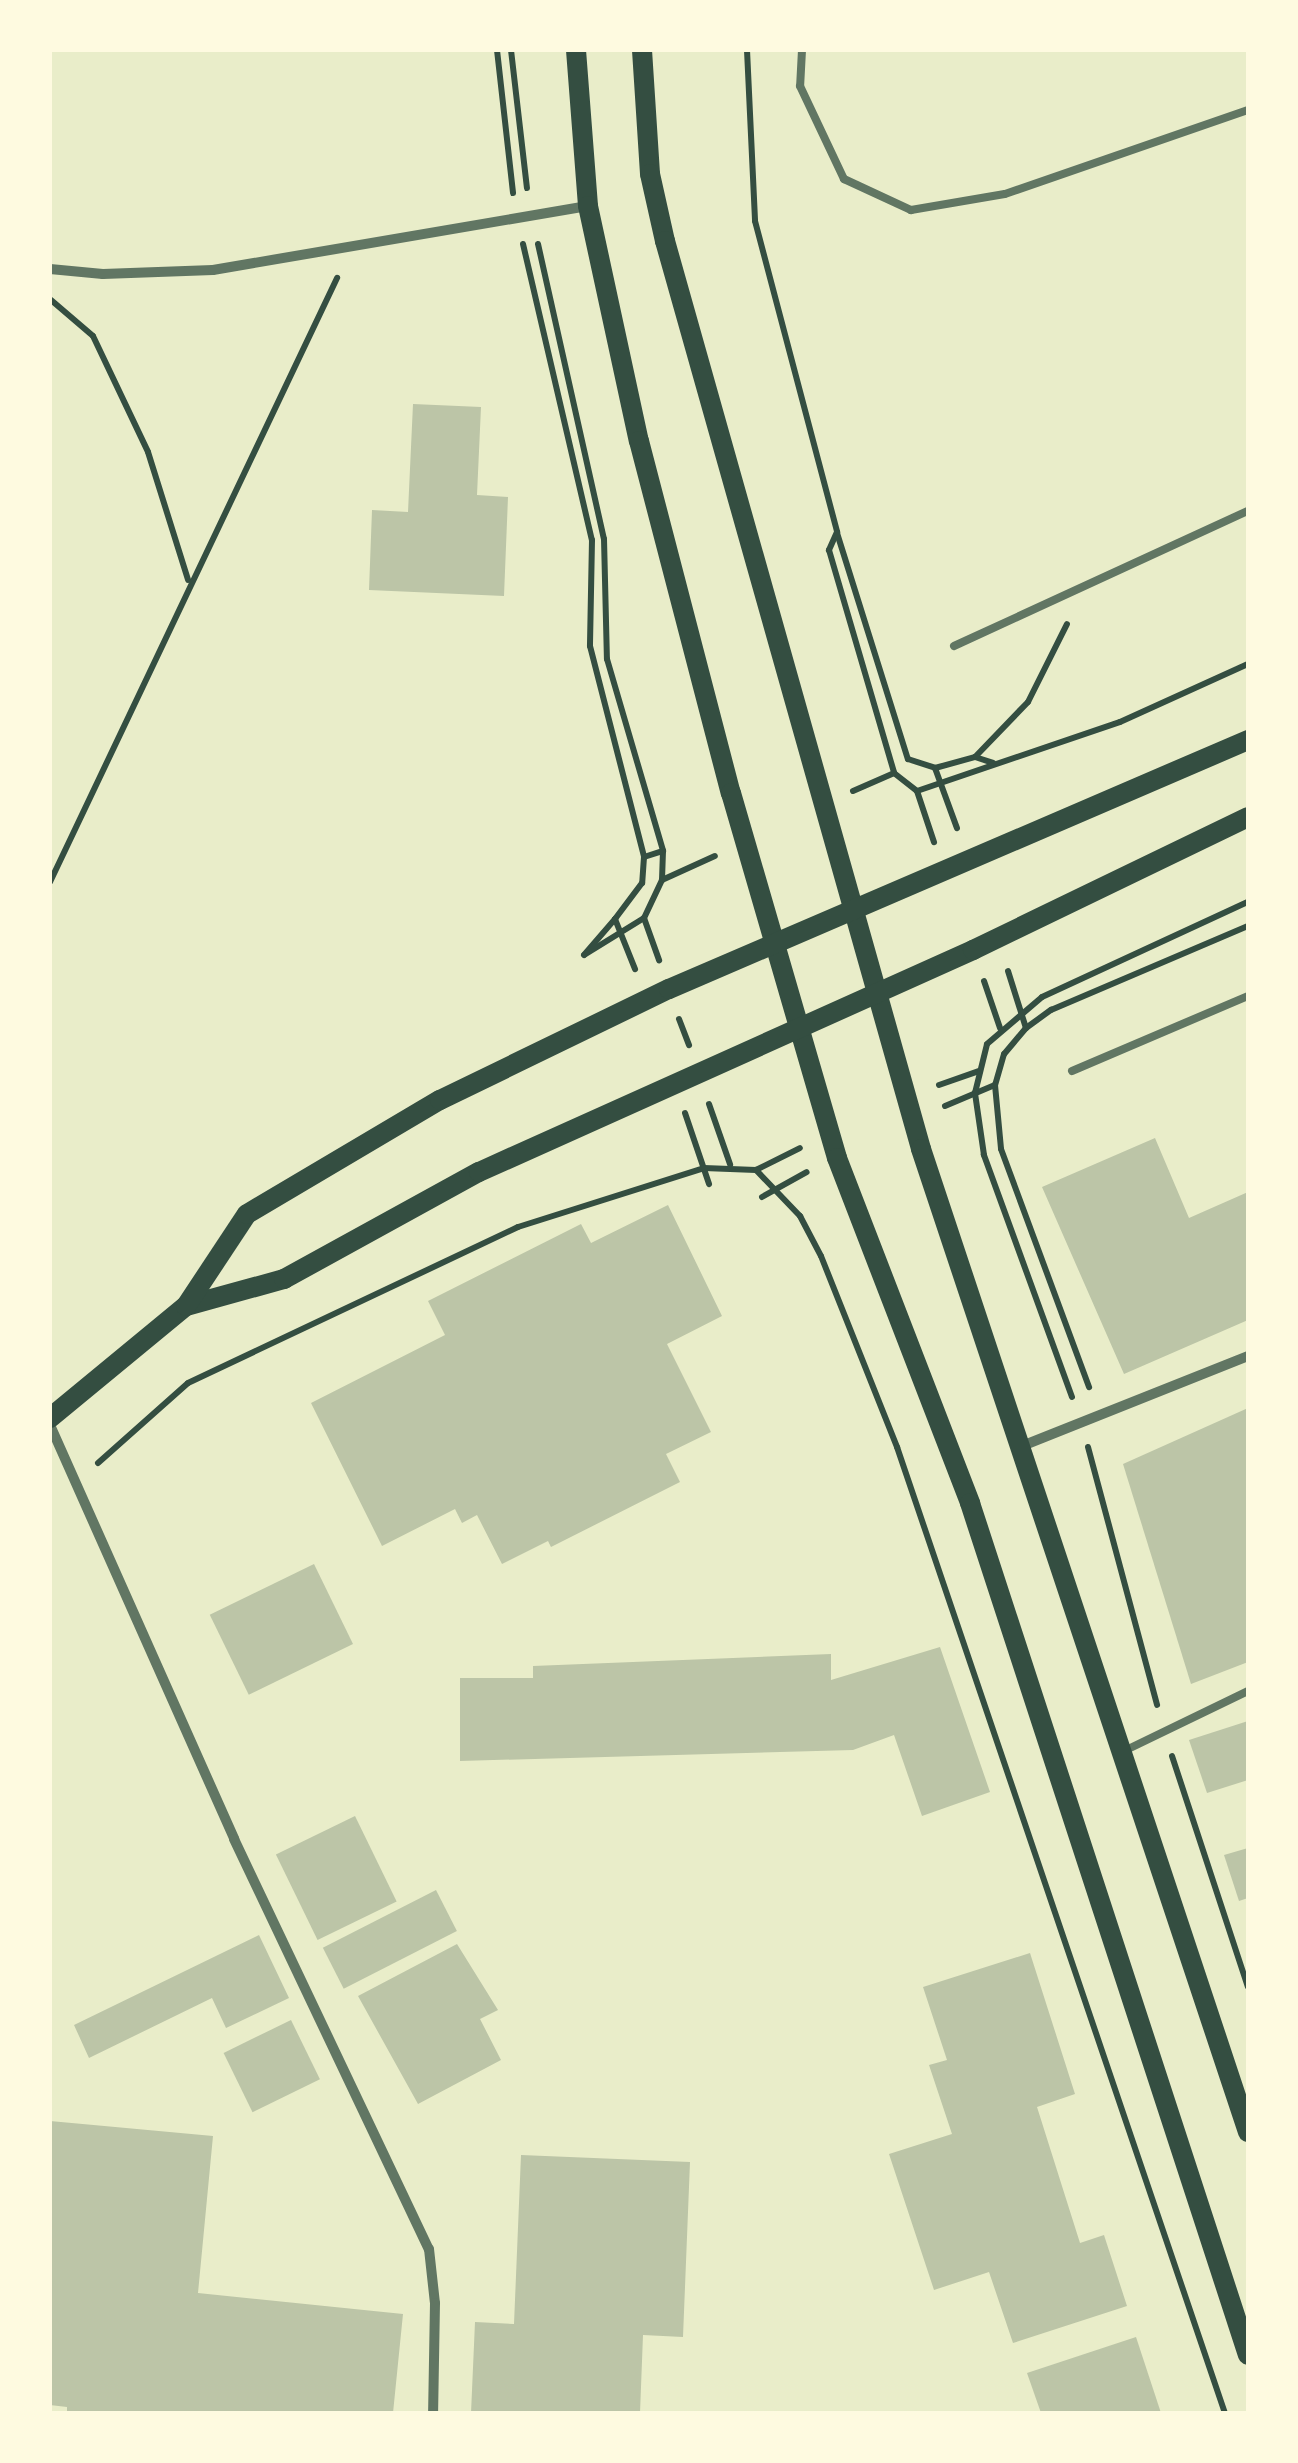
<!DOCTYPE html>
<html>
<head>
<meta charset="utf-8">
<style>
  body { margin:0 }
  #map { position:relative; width:1298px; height:2463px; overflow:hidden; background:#e9edc9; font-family:"IBM Plex Serif",serif }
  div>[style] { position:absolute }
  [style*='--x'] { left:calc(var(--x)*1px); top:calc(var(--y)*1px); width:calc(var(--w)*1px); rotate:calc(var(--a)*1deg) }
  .building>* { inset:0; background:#bcc5a7; transform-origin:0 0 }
  .path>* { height:6px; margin:-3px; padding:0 3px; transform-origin:3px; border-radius:3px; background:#344e41 }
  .service>* { height:8px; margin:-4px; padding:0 4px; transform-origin:4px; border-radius:4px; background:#617663 }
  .minor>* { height:10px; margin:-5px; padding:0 5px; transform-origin:5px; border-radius:5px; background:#617663 }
  .secondary>* { height:20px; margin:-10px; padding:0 10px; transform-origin:10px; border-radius:10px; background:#344e41 }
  span { translate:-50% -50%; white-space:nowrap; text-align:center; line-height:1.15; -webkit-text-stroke:10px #fefae0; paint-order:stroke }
  .frame { position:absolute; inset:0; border:52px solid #fefae0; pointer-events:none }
</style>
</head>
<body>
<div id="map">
  <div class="building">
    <i style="clip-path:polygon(413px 404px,481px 407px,477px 495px,508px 497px,504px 596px,369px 590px,372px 510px,408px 512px)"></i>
    <i style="clip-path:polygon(1155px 1138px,1189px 1218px,1248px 1192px,1248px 1320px,1124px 1374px,1042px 1187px)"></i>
    <i style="clip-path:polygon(668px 1205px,722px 1316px,667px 1344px,711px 1432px,666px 1454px,680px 1482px,551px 1547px,548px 1541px,502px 1564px,477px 1515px,462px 1523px,455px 1509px,382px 1546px,311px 1403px,445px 1335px,428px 1301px,581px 1224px,591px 1243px)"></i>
    <i style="clip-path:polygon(1248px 1408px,1248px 1662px,1191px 1684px,1123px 1464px)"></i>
    <i style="left:314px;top:1564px;width:89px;height:116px;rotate:64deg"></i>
    <i style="clip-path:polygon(940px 1647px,990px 1792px,922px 1816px,894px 1735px,853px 1750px,460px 1761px,460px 1678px,533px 1678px,533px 1666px,831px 1654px,831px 1680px)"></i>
    <i style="clip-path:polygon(1248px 1721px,1248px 1780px,1207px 1793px,1189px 1740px)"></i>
    <i style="left:355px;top:1816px;width:95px;height:88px;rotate:64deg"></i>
    <i style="clip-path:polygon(1248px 1848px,1248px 1898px,1239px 1901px,1224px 1855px)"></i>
    <i style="left:436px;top:1890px;width:46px;height:127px;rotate:63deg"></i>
    <i style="clip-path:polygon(259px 1935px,289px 1998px,226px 2028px,212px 1998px,89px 2058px,74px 2025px)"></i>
    <i style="clip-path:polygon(457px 1944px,498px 2010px,480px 2019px,501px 2060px,418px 2104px,358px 1996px)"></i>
    <i style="clip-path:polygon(1030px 1953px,1075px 2094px,1037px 2107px,1080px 2243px,1104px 2235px,1127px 2306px,1013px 2343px,989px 2272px,934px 2290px,889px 2154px,952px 2134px,929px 2065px,947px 2060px,923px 1987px)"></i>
    <i style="left:291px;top:2020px;width:66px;height:75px;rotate:64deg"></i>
    <i style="clip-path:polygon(50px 2121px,213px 2136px,198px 2293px,403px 2314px,393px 2413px,67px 2413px,67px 2407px,50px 2405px)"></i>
    <i style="clip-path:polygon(521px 2155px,690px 2162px,683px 2337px,643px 2335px,640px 2413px,471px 2413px,475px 2322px,514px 2324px)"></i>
    <i style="clip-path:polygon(1136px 2337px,1161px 2413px,1041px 2413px,1027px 2373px)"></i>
  </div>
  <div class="path">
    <i style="--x:497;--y:50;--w:144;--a:83.6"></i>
    <i style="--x:511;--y:50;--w:139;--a:83.4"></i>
    <i style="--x:747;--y:50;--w:171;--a:87.3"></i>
    <i style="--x:755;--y:221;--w:322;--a:75.2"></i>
    <i style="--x:837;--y:532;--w:20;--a:114"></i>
    <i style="--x:829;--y:550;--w:232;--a:73.7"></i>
    <i style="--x:894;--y:773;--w:29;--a:38"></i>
    <i style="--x:917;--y:791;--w:214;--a:-18.8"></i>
    <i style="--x:1120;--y:722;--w:141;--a:-24.4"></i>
    <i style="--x:523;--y:244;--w:304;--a:76.9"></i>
    <i style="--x:592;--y:540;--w:106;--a:91.1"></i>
    <i style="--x:590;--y:646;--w:218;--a:75.6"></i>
    <i style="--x:644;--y:857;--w:26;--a:94"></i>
    <i style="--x:642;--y:883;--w:45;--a:126.9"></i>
    <i style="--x:615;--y:919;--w:54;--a:68.2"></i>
    <i style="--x:538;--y:244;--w:302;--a:77.4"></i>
    <i style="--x:604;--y:539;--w:120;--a:88.6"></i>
    <i style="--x:607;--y:659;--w:200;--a:73.7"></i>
    <i style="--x:663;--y:851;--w:29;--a:92"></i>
    <i style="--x:662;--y:880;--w:42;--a:115.3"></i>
    <i style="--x:644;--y:918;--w:70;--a:148.3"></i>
    <i style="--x:51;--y:300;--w:55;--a:40.6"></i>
    <i style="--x:93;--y:336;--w:128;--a:64.6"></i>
    <i style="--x:148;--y:452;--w:134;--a:72.6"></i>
    <i style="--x:837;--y:533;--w:237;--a:72.6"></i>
    <i style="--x:908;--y:759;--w:28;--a:18"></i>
    <i style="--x:935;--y:768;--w:41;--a:-15.4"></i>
    <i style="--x:975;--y:757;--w:19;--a:18"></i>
    <i style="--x:976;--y:756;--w:75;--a:-46.1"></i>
    <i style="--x:1028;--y:702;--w:87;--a:-63.4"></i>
    <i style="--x:935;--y:768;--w:64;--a:69.9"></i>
    <i style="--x:853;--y:791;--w:45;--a:-23.7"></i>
    <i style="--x:917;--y:791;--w:54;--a:71.6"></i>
    <i style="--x:644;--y:857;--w:20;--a:-18"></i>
    <i style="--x:662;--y:880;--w:58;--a:-24.4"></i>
    <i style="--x:50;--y:882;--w:669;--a:-64.58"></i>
    <i style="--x:644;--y:918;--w:45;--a:70.3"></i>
    <i style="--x:584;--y:955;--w:48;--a:-49.3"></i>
    <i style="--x:1008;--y:971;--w:60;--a:72.5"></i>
    <i style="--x:1026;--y:1028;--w:34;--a:130"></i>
    <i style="--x:1004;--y:1054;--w:32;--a:106"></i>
    <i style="--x:995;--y:1085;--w:64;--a:84.6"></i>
    <i style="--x:1001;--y:1149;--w:254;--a:69.7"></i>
    <i style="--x:984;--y:981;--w:50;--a:71.2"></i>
    <i style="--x:679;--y:1019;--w:28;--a:69"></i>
    <i style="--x:1026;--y:1028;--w:31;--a:-36"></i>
    <i style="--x:1051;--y:1010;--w:214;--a:-23.1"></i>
    <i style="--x:939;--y:1085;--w:42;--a:-19.3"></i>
    <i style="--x:709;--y:1104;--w:64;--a:70.7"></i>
    <i style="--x:945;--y:1106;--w:54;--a:-22.8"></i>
    <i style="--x:685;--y:1113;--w:75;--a:71.3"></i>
    <i style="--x:756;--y:1170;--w:49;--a:-26.6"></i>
    <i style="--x:762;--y:1197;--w:51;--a:-29.1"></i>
    <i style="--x:1072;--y:1397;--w:258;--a:-110"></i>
    <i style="--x:984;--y:1155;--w:63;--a:-98.3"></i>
    <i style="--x:975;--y:1093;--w:50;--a:-76.2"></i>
    <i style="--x:987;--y:1044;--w:72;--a:-40.5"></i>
    <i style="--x:1042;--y:997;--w:227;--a:-24.8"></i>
    <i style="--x:1088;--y:1447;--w:267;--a:75"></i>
    <i style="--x:98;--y:1463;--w:120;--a:-41.6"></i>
    <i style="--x:188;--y:1383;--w:365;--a:-25.3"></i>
    <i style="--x:518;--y:1227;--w:195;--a:-17.6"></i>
    <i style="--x:704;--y:1168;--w:52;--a:2.2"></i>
    <i style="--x:756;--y:1170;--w:64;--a:46.3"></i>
    <i style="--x:800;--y:1216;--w:45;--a:62.3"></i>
    <i style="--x:821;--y:1256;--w:206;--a:68.3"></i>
    <i style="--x:897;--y:1447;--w:1020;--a:71.25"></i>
    <i style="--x:1172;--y:1756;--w:243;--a:71.8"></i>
  </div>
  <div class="service">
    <i style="--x:802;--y:50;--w:36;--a:93"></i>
    <i style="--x:800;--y:86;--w:103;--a:64.7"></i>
    <i style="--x:844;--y:179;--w:74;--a:24.8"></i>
    <i style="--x:911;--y:210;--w:95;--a:-9.7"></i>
    <i style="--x:1005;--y:194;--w:257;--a:-19.1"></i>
    <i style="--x:954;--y:646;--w:324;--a:-24.7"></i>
    <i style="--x:1072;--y:1071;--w:191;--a:-23.1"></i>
    <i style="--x:1124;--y:1751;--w:138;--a:-25.8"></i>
  </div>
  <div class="minor">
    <i style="--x:50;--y:269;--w:53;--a:5.4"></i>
    <i style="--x:103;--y:274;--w:110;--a:-2.1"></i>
    <i style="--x:213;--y:270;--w:380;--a:-9.7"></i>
    <i style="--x:50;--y:1425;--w:453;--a:66"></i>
    <i style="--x:234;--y:1839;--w:454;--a:64.6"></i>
    <i style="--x:429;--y:2249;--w:54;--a:83.7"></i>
    <i style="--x:435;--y:2303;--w:110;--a:91"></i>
    <i style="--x:1022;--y:1446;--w:243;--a:-21.7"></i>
  </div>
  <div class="secondary">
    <i style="--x:576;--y:50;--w:156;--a:85.6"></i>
    <i style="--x:588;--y:206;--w:240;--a:77.8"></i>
    <i style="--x:639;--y:441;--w:364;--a:75.4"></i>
    <i style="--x:731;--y:793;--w:380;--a:73.8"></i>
    <i style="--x:837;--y:1158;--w:370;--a:68.9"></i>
    <i style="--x:970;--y:1503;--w:896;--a:71.93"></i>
    <i style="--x:642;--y:50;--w:124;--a:86.3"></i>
    <i style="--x:650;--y:174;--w:69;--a:77.4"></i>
    <i style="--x:665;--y:241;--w:943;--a:74.25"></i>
    <i style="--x:921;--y:1149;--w:1036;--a:71.6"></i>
    <i style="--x:186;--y:1306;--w:102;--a:-15.4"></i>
    <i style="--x:284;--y:1279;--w:222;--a:-28.8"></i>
    <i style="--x:479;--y:1172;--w:542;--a:-24.2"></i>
    <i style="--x:973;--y:950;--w:305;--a:-25.8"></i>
    <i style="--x:50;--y:1418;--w:176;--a:-39.5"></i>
    <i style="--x:186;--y:1306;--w:110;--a:-56.5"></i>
    <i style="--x:247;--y:1214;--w:224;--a:-30.6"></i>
    <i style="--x:440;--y:1100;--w:254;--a:-25.9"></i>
    <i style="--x:669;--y:989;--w:630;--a:-23.27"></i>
  </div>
  <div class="frame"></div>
</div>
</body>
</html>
